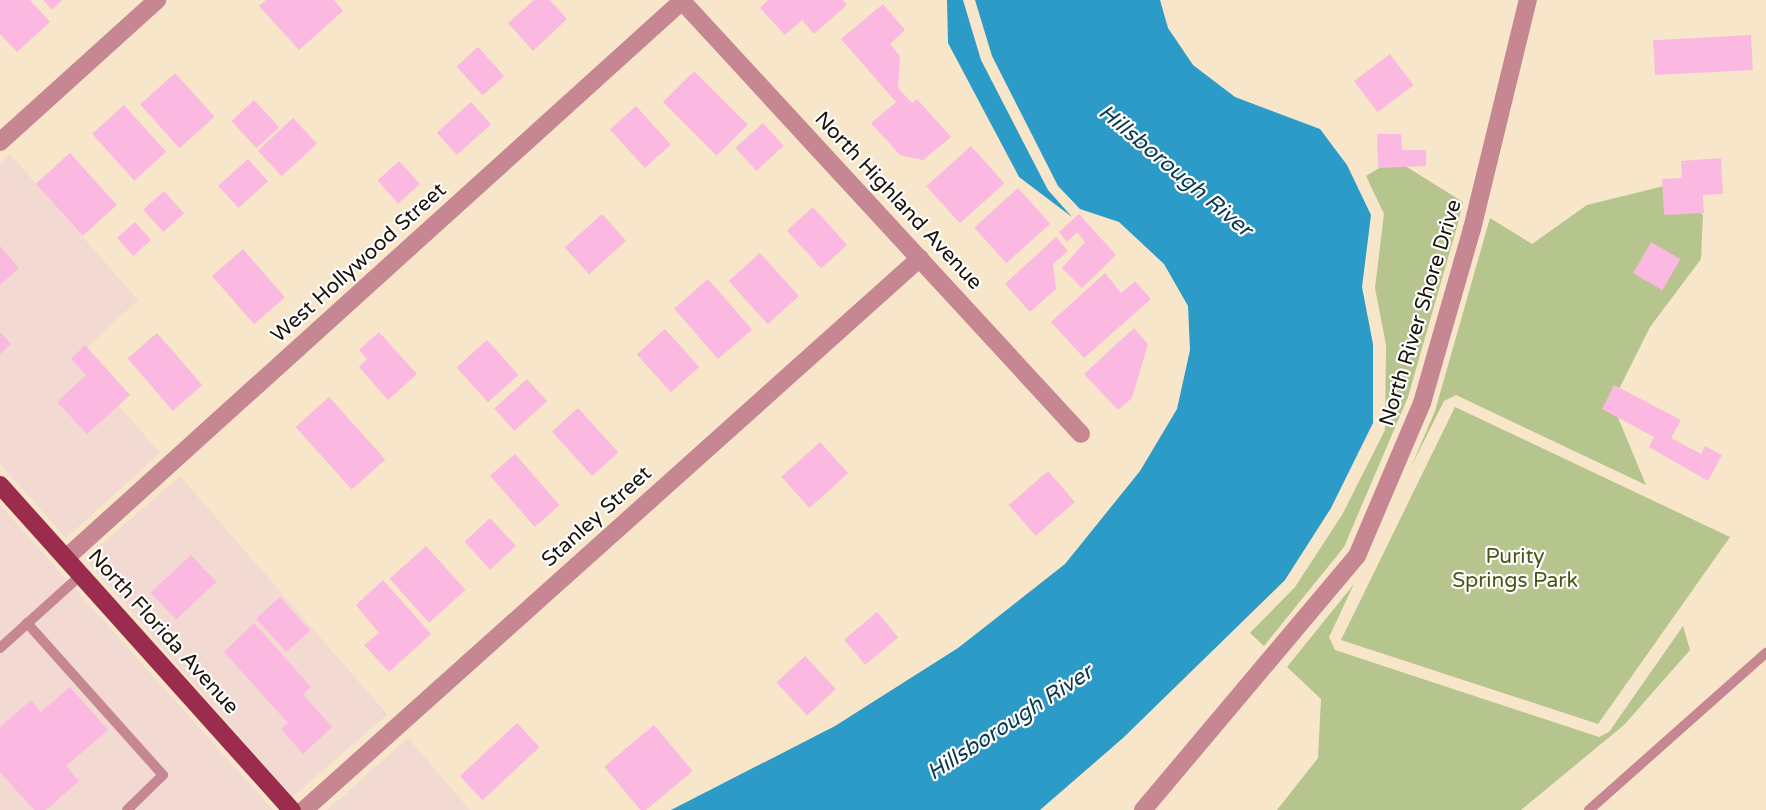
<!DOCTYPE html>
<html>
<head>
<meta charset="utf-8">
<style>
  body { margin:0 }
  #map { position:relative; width:1766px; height:810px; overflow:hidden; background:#f8e6cb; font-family:"Varela Round",sans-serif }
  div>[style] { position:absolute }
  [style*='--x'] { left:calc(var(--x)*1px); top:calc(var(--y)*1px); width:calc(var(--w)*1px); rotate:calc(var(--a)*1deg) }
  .commercial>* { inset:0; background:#f2d9d1; transform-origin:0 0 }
  .green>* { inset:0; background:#b6c48d }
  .water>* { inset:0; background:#2d9bc7 }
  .building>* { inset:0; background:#fbb8e0; transform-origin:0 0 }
  .lane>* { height:10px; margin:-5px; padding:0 5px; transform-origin:5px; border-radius:5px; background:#c68793 }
  .street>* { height:18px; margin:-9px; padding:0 9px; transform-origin:9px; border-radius:9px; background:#c68793 }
  .primary>* { height:18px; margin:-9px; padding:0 9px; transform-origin:9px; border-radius:9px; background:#9b2c4d }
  span { translate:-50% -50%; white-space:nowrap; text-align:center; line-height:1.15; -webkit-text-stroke:4.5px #fff; paint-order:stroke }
  .street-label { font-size:21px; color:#19130a }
  .park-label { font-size:21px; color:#4b5719 }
  .water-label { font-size:22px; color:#09394b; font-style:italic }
</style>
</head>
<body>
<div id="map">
  <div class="commercial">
    <i style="clip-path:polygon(10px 154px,138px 300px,77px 357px,160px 453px,66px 538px,0 464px,0 163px)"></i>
    <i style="left:180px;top:476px;width:316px;height:126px;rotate:49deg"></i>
    <i style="clip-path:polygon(0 505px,273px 810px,0 810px)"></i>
    <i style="clip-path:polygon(408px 738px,470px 810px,327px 810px)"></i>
  </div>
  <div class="green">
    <i style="clip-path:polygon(1394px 159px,1463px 202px,1458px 223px,1408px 397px,1344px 547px,1264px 646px,1250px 633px,1295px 587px,1342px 515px,1385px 430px,1386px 345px,1375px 288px,1384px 214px,1366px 176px)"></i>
    <i style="clip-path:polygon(1668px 185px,1703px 215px,1701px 259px,1650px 327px,1612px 403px,1646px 485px,1456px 395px,1444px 401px,1411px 467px,1435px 411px,1490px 218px,1532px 244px,1587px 205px)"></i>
    <i style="clip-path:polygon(1455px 407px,1730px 537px,1598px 724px,1341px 640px)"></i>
    <i style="clip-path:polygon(1354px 584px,1329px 637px,1335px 650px,1599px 737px,1609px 732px,1683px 626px,1690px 650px,1624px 725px,1521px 810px,1277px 810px,1318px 758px,1321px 699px,1287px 667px)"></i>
  </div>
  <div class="water">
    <i style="clip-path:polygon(947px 0,963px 0,981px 60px,1048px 190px,1072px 217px,1019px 177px,948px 43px)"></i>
    <i style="clip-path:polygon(975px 0,1160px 0,1168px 28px,1193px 65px,1235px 97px,1320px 129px,1347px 165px,1371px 215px,1362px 287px,1373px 344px,1373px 423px,1331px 508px,1285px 580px,1123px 738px,1040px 810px,671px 810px,835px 726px,958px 648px,1065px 564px,1140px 471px,1177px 409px,1190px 350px,1188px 306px,1164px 264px,1119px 222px,1080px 209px,1058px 186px,992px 56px)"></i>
  </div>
  <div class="building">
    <i style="clip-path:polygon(0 0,30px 0,50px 22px,17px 52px,0 34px)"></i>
    <i style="clip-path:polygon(43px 0,62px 0,52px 10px)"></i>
    <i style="clip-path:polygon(266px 0,334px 0,343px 11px,299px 50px,259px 6px)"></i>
    <i style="clip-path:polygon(534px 0,550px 0,567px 19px,533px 51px,508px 23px)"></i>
    <i style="clip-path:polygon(768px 0,843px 0,847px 5px,814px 34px,802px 20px,785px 35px,760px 8px)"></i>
    <i style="clip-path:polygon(883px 4px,905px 30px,890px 44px,900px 56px,898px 88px,912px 103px,917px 99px,951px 137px,923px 160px,900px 155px,871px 123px,896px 102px,841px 39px)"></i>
    <i style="left:1751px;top:35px;width:35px;height:98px;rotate:87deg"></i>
    <i style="left:478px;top:47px;width:39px;height:29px;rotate:48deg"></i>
    <i style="left:1390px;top:54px;width:39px;height:45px;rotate:53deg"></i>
    <i style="left:694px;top:71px;width:76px;height:44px;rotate:45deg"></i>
    <i style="left:175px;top:73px;width:59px;height:47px;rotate:48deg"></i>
    <i style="left:254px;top:100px;width:37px;height:31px;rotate:47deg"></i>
    <i style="left:471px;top:102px;width:30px;height:46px;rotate:48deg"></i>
    <i style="left:124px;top:105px;width:63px;height:43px;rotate:48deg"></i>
    <i style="left:636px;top:106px;width:52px;height:35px;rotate:48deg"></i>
    <i style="left:293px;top:118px;width:35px;height:48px;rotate:47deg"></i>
    <i style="left:763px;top:123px;width:31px;height:37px;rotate:48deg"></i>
    <i style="clip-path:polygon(1377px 134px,1401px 134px,1402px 150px,1426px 150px,1426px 166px,1378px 168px)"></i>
    <i style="left:971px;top:146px;width:50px;height:60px;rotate:48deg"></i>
    <i style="left:70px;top:153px;width:70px;height:46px;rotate:48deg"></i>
    <i style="clip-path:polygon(1721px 158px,1723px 194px,1703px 195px,1704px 213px,1664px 215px,1662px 179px,1682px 178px,1681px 161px)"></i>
    <i style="left:248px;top:159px;width:30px;height:40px;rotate:48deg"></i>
    <i style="left:399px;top:161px;width:31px;height:29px;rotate:48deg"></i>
    <i style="left:1018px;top:188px;width:48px;height:59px;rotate:48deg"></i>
    <i style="left:164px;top:191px;width:30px;height:28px;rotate:48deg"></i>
    <i style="left:813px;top:207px;width:51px;height:35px;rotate:48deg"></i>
    <i style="left:602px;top:214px;width:36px;height:50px;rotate:48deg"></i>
    <i style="clip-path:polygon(1079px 214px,1116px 255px,1082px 288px,1062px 268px,1085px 242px,1077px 232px,1067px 242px,1059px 232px)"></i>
    <i style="left:135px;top:222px;width:24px;height:24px;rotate:48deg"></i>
    <i style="clip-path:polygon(1056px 237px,1068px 251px,1053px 264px,1056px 289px,1030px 312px,1005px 284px)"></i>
    <i style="left:1651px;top:242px;width:34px;height:36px;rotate:30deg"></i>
    <i style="clip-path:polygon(0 246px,19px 268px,0 285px)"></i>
    <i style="left:243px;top:249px;width:64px;height:41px;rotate:49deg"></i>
    <i style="left:760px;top:253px;width:58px;height:42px;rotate:48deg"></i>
    <i style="clip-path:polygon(1105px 273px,1121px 293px,1135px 281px,1151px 299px,1084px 358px,1051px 322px)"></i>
    <i style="left:708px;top:279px;width:67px;height:45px;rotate:49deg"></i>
    <i style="clip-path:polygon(1134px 328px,1148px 344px,1132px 398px,1118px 410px,1084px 374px)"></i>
    <i style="left:665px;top:329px;width:51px;height:38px;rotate:48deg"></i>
    <i style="clip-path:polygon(0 332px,11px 344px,0 354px)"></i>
    <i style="clip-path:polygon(379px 332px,417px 374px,388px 400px,359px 367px,367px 359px,359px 350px)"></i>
    <i style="left:157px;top:333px;width:69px;height:39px;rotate:49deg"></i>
    <i style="left:487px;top:340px;width:47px;height:41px;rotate:48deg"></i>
    <i style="clip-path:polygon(85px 345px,130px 395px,87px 434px,57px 402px,86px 375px,71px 359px)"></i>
    <i style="left:527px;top:379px;width:30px;height:44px;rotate:48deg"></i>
    <i style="clip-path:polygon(1614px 385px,1681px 420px,1671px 438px,1701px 454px,1705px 446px,1722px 455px,1708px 481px,1649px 447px,1654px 437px,1602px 409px)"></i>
    <i style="left:329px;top:397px;width:84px;height:45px;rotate:48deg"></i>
    <i style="left:578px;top:408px;width:60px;height:35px;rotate:48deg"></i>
    <i style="left:820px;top:442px;width:42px;height:52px;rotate:48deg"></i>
    <i style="left:515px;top:454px;width:68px;height:33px;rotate:49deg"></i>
    <i style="left:1048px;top:471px;width:41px;height:52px;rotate:49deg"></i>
    <i style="left:490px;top:518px;width:38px;height:35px;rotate:47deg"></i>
    <i style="left:426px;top:546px;width:59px;height:49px;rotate:48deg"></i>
    <i style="left:191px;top:555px;width:37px;height:55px;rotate:47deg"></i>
    <i style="clip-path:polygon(383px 580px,431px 634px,389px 672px,364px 645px,379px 633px,356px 605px)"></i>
    <i style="left:280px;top:597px;width:45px;height:32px;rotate:48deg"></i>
    <i style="left:877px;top:612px;width:33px;height:43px;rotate:50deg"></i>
    <i style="clip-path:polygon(254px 623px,311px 687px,303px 694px,332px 727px,303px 754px,281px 729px,288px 723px,224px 652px)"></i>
    <i style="left:805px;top:656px;width:45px;height:39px;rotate:47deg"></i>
    <i style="clip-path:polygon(70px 687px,108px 730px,66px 766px,79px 781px,46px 810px,34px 810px,0 772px,0 727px,31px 700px,41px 712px)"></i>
    <i style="left:517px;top:723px;width:33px;height:78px;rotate:47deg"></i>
    <i style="left:654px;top:725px;width:60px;height:65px;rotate:50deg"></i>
  </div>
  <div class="lane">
    <i style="--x:27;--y:623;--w:204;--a:48.2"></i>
    <i style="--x:163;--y:775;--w:50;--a:135.8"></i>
    <i style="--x:0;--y:648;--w:109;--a:-42"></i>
    <i style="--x:1589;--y:810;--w:237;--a:-41.6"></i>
  </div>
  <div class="street">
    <i style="--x:681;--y:0;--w:590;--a:47.33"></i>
    <i style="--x:0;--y:142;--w:212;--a:-42.1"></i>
    <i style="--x:66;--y:558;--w:830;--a:-42.12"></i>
    <i style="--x:304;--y:810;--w:827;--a:-41.86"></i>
    <i style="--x:1143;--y:810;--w:332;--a:-49.9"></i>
    <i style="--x:1357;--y:556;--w:166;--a:-67"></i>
    <i style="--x:1422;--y:403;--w:181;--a:-74"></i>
    <i style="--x:1472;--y:229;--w:236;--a:-76.3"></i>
  </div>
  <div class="primary">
    <i style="--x:0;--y:485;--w:437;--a:48.1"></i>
  </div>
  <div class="street-label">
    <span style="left:898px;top:201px;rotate:47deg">North Highland Avenue</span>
    <span style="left:359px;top:263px;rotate:-42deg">West Hollywood Street</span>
    <span style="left:1421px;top:313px;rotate:-73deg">North River Shore Drive</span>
    <span style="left:597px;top:517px;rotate:-42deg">Stanley Street</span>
    <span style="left:163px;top:632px;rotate:48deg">North Florida Avenue</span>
  </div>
  <div class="park-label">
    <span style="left:1515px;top:569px">Purity<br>Springs Park</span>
  </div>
  <div class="water-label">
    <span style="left:1175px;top:171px;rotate:40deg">Hillsborough River</span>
    <span style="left:1010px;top:723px;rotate:-33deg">Hillsborough River</span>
  </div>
</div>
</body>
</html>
